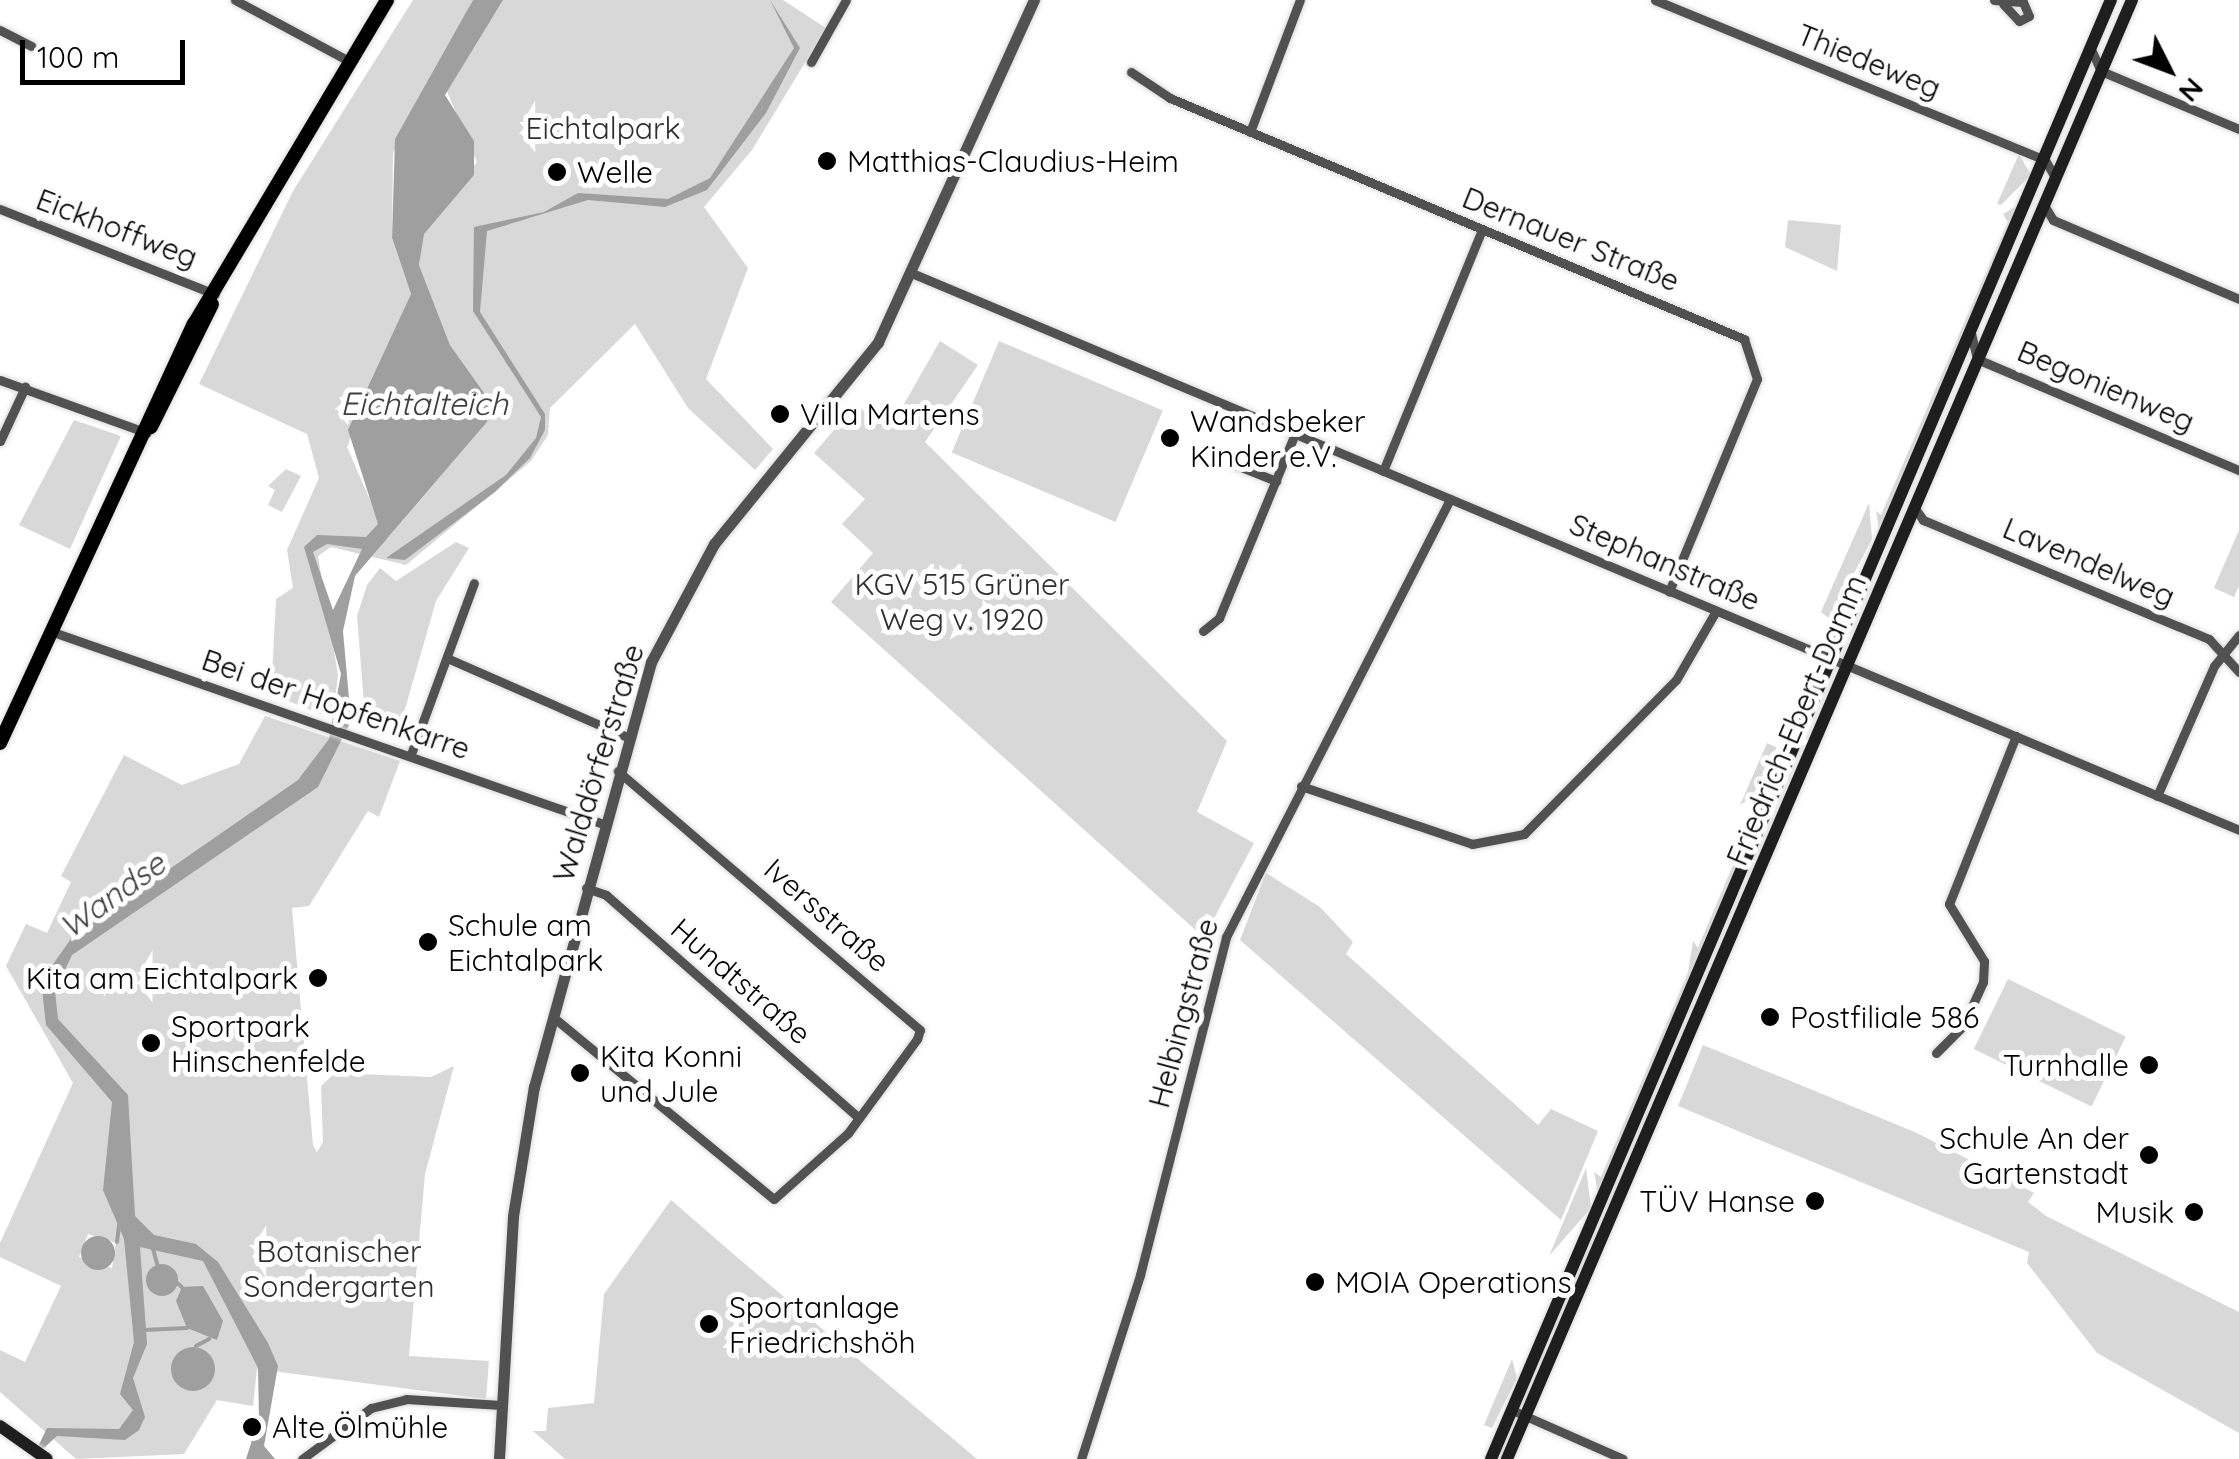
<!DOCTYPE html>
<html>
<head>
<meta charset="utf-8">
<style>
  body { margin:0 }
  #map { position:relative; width:2239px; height:1459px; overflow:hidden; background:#fff; font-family:Quicksand,sans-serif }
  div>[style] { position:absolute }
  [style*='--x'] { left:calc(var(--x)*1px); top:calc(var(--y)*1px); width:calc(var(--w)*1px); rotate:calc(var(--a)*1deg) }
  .green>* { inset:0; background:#d8d8d8; transform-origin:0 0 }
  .water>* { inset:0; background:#9f9f9f }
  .round { border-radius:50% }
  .stream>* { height:4px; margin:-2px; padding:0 2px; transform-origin:2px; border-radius:2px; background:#9f9f9f }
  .roads { filter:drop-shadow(0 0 2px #dbdbdb) drop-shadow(0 0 2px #dbdbdb) }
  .minor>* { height:9px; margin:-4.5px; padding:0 4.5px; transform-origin:4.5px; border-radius:4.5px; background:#515151 }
  .tertiary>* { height:11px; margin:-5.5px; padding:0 5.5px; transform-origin:5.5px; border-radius:5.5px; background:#515151 }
  .secondary>* { height:12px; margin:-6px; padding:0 6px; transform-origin:6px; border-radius:6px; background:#1e1e1e }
  .primary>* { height:14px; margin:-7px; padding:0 7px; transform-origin:7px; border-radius:7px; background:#000 }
  .dots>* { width:28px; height:28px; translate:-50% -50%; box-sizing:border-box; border:5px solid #fff; border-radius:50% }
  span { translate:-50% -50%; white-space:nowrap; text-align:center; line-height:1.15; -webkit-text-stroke:10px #fff; paint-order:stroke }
  .street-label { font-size:30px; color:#000 }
  .park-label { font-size:30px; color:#2f2f2f }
  .poi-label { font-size:30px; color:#000 }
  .left { translate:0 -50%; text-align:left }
  .right { translate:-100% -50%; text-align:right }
  .water-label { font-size:32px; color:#404040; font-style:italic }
  .north { position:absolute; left:2119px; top:20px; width:100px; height:100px; -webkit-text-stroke:8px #fff; paint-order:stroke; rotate:132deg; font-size:28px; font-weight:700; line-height:40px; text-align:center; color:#000 }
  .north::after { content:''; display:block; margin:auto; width:35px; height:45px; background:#000; clip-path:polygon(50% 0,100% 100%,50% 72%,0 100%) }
  .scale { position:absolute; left:20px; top:40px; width:165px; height:45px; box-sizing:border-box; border:5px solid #000; border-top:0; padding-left:12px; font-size:30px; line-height:35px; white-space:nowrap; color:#000; -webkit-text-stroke:8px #fff; paint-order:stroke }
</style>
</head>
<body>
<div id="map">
  <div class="green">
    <i style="clip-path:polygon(413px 0,473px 0,393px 153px,392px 239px,411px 294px,347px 447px,387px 539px,487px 422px,488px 400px,450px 345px,419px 265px,423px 234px,477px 162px,446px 89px,503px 0,783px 0,826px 28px,752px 150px,704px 207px,748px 268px,706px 379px,773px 449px,755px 470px,688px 408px,635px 324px,550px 408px,548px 435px,531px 461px,406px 565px,331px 547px,318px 556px,338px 675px,333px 719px,271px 694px,276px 599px,293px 588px,287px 550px,319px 478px,307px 434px,199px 384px,293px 191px)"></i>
    <i style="clip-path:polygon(2019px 154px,2031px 175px,2001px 205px,1997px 204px)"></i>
    <i style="clip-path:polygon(2019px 205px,1880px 528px,1879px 529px,1876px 511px,1881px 515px,2008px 222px,2003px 214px)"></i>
    <i style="clip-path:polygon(1788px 220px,1841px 225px,1837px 271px,1785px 247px)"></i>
    <i style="clip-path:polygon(940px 341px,978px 365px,925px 442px,1227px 741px,1197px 812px,1254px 843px,1210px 926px,1211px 944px,831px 602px,873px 553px,842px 524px,865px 499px,814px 453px,856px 405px,889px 430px)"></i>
    <i style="left:999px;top:341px;width:178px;height:121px;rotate:23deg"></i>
    <i style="clip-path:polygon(74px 420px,121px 436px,70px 549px,19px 525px)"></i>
    <i style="clip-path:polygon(286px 469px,301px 476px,282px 512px,268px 505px,275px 490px,268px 486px)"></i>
    <i style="clip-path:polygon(1869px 503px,1872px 539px,1830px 619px,1821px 612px)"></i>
    <i style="clip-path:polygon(2239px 530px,2239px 586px,2234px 597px,2214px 588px)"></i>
    <i style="clip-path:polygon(456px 542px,469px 548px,436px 601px,399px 730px,365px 716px,357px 616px,367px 585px,380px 568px,396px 581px)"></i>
    <i style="clip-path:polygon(evenodd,265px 716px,400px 761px,379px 817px,368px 811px,309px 906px,292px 908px,313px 1145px,317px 1152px,323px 1142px,321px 1086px,335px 1073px,431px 1077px,454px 1066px,425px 1174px,409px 1356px,489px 1361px,486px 1399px,257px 1369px,253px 1406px,217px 1400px,184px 1454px,76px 1459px,0 1392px,0 1350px,25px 1362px,61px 1286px,0 1257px,0 1243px,73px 1083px,6px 966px,26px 924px,47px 933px,71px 882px,61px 876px,124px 755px,182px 785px,239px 764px,265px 716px,88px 1234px,116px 1243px,112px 1268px,79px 1257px,88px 1234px)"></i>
    <i style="clip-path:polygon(1767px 743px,1776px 747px,1771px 784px,1740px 805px)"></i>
    <i style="clip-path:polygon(1759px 805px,1761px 809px,1598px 1193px,1594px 1172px,1601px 1177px,1688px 973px,1693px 941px,1698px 948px,1754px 816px,1749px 809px)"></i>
    <i style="clip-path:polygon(1266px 873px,1320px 907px,1353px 942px,1346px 954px,1538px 1125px,1551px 1109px,1598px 1131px,1561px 1220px,1240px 940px)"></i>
    <i style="left:2008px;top:979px;width:131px;height:78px;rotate:26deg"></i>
    <i style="clip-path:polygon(1703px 1045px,1917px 1133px,2034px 1193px,2028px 1202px,2046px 1216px,2239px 1312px,2239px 1433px,2097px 1353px,2027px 1263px,2029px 1252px,1678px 1106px)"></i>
    <i style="clip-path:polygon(1586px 1168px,1591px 1208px,1549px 1256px)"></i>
    <i style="clip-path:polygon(671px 1200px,745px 1264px,977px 1459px,565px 1459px,533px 1431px,546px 1431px,548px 1408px,594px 1403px,604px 1294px)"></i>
    <i style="clip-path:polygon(1512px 1359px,1517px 1378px,1492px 1428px,1484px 1425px)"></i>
  </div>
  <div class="water">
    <i style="clip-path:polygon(evenodd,473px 0,503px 0,445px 95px,474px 141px,474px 175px,424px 234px,419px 265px,450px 345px,489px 400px,487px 422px,355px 576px,343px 631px,351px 721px,318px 787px,72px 955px,55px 991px,58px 1019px,128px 1095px,135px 1216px,154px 1235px,196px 1244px,218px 1262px,268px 1343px,278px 1366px,264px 1446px,275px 1459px,246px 1459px,259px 1418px,258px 1368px,203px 1261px,140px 1247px,147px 1344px,133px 1378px,145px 1417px,139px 1430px,125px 1440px,57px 1436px,32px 1459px,47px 1428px,119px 1429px,133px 1410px,120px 1394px,134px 1342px,124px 1239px,103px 1190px,112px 1102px,46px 1025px,41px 981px,73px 936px,298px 780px,329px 739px,341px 674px,304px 547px,317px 535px,366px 537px,378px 524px,348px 430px,411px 294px,392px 238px,395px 139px,473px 0,327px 544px,362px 549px,333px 610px,313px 552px,327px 544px)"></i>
    <i style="clip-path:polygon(770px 0,800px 48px,766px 113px,707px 190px,665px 207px,588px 200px,487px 231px,480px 312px,545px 414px,545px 430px,530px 458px,495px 492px,405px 560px,386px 558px,506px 475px,536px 438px,541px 417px,473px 311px,474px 227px,544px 212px,578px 193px,668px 199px,710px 178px,794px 48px)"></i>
    <i class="round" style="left:81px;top:1236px;width:34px;height:34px"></i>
    <i class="round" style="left:146px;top:1264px;width:32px;height:32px"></i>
    <i style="clip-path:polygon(203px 1286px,223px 1321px,217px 1340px,187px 1328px,176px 1301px,182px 1287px)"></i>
    <i class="round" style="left:171px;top:1347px;width:44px;height:44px"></i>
  </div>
  <div class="stream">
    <i style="--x:117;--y:1242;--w:23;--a:-83"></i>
    <i style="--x:152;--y:1245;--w:20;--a:75"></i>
    <i style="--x:175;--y:1281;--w:9;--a:41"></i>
    <i style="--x:144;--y:1330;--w:43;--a:-2.7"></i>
    <i style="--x:196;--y:1346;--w:15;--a:-28"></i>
  </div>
  <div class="roads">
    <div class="minor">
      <i style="--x:235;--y:0;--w:129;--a:28.2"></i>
      <i style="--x:1655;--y:0;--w:422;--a:22.3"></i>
      <i style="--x:2045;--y:160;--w:20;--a:60"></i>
      <i style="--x:1994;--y:0;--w:29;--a:4"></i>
      <i style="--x:2023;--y:2;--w:15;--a:67"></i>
      <i style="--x:2029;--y:16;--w:11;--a:153"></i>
      <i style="--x:2019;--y:21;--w:23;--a:-133"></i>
      <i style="--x:0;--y:30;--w:35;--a:27"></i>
      <i style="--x:2091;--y:49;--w:24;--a:66"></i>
      <i style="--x:2101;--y:71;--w:150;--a:22.8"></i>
      <i style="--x:811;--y:62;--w:71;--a:-60.6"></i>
      <i style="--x:1131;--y:72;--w:47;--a:33.7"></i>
      <i style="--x:1170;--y:98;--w:623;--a:22.78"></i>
      <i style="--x:1744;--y:339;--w:42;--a:72"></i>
      <i style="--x:1757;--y:379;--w:230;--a:112.5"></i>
      <i style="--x:1250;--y:132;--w:141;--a:-69.3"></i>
      <i style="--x:2044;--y:205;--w:17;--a:59"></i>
      <i style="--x:2053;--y:220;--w:202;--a:23"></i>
      <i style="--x:0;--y:209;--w:231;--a:21.6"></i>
      <i style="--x:914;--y:274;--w:1437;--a:22.76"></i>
      <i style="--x:1971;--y:333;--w:27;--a:77"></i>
      <i style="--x:1977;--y:359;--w:285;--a:23"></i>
      <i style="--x:0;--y:380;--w:156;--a:19.8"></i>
      <i style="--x:0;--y:441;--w:60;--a:-65.2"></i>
      <i style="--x:1216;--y:457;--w:65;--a:21.8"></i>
      <i style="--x:1383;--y:471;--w:261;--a:-67.7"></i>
      <i style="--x:1914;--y:507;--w:16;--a:55"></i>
      <i style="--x:1923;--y:520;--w:310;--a:22.6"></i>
      <i style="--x:2209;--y:639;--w:45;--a:47.7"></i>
      <i style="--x:1203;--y:631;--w:21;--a:-39"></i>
      <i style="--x:1219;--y:618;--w:199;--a:-67.6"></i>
      <i style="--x:53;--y:632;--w:583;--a:19.24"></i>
      <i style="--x:447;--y:658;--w:197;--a:23.7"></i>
      <i style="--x:411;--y:754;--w:182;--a:-69.8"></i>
      <i style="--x:1301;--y:786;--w:181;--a:18.7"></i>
      <i style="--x:1472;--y:844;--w:53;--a:-10.9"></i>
      <i style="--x:1524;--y:834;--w:216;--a:-45.4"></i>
      <i style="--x:1676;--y:680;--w:80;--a:-59.9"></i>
      <i style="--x:2157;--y:796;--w:142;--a:-66.3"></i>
      <i style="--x:2214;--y:666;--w:40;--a:-51"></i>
      <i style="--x:586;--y:888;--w:21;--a:19"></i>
      <i style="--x:606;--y:895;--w:337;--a:41.4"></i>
      <i style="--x:553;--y:1017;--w:286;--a:39.5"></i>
      <i style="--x:774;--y:1199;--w:99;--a:-41.7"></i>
      <i style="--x:848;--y:1133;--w:117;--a:-53.7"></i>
      <i style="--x:917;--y:1039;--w:9;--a:-72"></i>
      <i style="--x:920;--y:1030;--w:398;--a:-139.4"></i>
      <i style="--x:1936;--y:1053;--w:38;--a:-45"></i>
      <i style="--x:1963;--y:1026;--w:48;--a:-65.6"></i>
      <i style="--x:1983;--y:982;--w:21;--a:-87"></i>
      <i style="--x:1984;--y:961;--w:67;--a:-121.6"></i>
      <i style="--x:1949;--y:904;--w:181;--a:-68.3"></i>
      <i style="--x:1512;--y:1410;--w:121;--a:23.8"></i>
      <i style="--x:302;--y:1459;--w:86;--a:-36.5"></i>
      <i style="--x:371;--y:1408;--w:36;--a:-14"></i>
      <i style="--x:406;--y:1399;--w:95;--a:3.6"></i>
      <i style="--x:1081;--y:1459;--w:193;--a:-72.2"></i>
      <i style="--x:1140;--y:1275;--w:349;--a:-75.7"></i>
      <i style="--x:1226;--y:937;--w:492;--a:-62.9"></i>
    </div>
    <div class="tertiary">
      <i style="--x:499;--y:1459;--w:243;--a:-86.7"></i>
      <i style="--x:513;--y:1216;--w:131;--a:-80.8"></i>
      <i style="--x:534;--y:1087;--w:441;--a:-74.6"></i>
      <i style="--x:651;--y:662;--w:134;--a:-61.9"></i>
      <i style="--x:714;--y:544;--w:260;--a:-50.9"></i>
      <i style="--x:878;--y:342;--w:376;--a:-65.5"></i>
    </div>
    <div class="secondary">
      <i style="--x:0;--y:1426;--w:57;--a:35.1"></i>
      <i style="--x:1491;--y:1459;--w:1585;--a:-66.98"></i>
      <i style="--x:1507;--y:1459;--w:1587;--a:-66.81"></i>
    </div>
    <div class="primary">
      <i style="--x:151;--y:427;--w:137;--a:-63.6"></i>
      <i style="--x:0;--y:743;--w:462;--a:-65.2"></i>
      <i style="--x:194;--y:324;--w:377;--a:-59.2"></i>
    </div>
  </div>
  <div class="dots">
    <i style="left:827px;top:161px;background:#000"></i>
    <i style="left:557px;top:172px;background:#000"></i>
    <i style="left:780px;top:414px;background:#000"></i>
    <i style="left:1170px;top:438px;background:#000"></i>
    <i style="left:428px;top:942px;background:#000"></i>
    <i style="left:318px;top:978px;background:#000"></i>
    <i style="left:1770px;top:1017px;background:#000"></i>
    <i style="left:151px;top:1043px;background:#000"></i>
    <i style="left:2149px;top:1065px;background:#000"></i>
    <i style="left:580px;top:1073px;background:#000"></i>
    <i style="left:2149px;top:1155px;background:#000"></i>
    <i style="left:1815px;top:1201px;background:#000"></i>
    <i style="left:2194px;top:1212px;background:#000"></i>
    <i style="left:1315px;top:1282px;background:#000"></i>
    <i style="left:709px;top:1324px;background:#000"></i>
    <i style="left:252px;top:1427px;background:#000"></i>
  </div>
  <div class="street-label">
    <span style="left:1869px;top:61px;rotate:22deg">Thiedeweg</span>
    <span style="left:117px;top:228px;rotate:21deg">Eickhoffweg</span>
    <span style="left:1571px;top:239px;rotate:22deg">Dernauer Straße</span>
    <span style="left:2106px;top:386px;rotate:23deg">Begonienweg</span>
    <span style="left:1665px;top:562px;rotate:23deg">Stephanstraße</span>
    <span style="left:2089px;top:562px;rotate:23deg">Lavendelweg</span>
    <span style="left:336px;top:704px;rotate:19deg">Bei der Hopfenkarre</span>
    <span style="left:1796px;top:720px;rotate:-67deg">Friedrich-Ebert-Damm</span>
    <span style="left:598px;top:763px;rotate:-73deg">Walddörferstraße</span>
    <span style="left:827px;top:915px;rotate:41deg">Iversstraße</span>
    <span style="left:741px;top:981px;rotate:41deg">Hundtstraße</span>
    <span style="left:1183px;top:1013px;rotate:-75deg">Helbingstraße</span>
  </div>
  <div class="park-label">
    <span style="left:603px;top:128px">Eichtalpark</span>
    <span style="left:962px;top:601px">KGV 515 Grüner<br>Weg v. 1920</span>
    <span style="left:339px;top:1268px">Botanischer<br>Sondergarten</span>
  </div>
  <div class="poi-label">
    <span class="left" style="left:847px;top:161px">Matthias-Claudius-Heim</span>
    <span class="left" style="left:577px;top:172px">Welle</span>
    <span class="left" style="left:800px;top:414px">Villa Martens</span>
    <span class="left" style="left:1190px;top:438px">Wandsbeker<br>Kinder e.V.</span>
    <span class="left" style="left:448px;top:942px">Schule am<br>Eichtalpark</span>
    <span class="right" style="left:298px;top:978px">Kita am Eichtalpark</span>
    <span class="left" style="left:1790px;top:1017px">Postfiliale 586</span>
    <span class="left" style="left:171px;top:1043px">Sportpark<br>Hinschenfelde</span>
    <span class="left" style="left:600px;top:1073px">Kita Konni<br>und Jule</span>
    <span class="right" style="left:2129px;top:1065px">Turnhalle</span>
    <span class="right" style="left:2129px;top:1155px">Schule An der<br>Gartenstadt</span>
    <span class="right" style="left:1795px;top:1201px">TÜV Hanse</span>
    <span class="right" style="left:2174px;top:1212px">Musik</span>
    <span class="left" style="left:1335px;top:1282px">MOIA Operations</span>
    <span class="left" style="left:729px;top:1324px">Sportanlage<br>Friedrichshöh</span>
    <span class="left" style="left:272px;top:1427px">Alte Ölmühle</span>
  </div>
  <div class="water-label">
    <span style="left:424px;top:403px">Eichtalteich</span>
    <span style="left:112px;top:895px;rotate:-36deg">Wandse</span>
  </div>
  <div class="north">N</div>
  <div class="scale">100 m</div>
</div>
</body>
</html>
